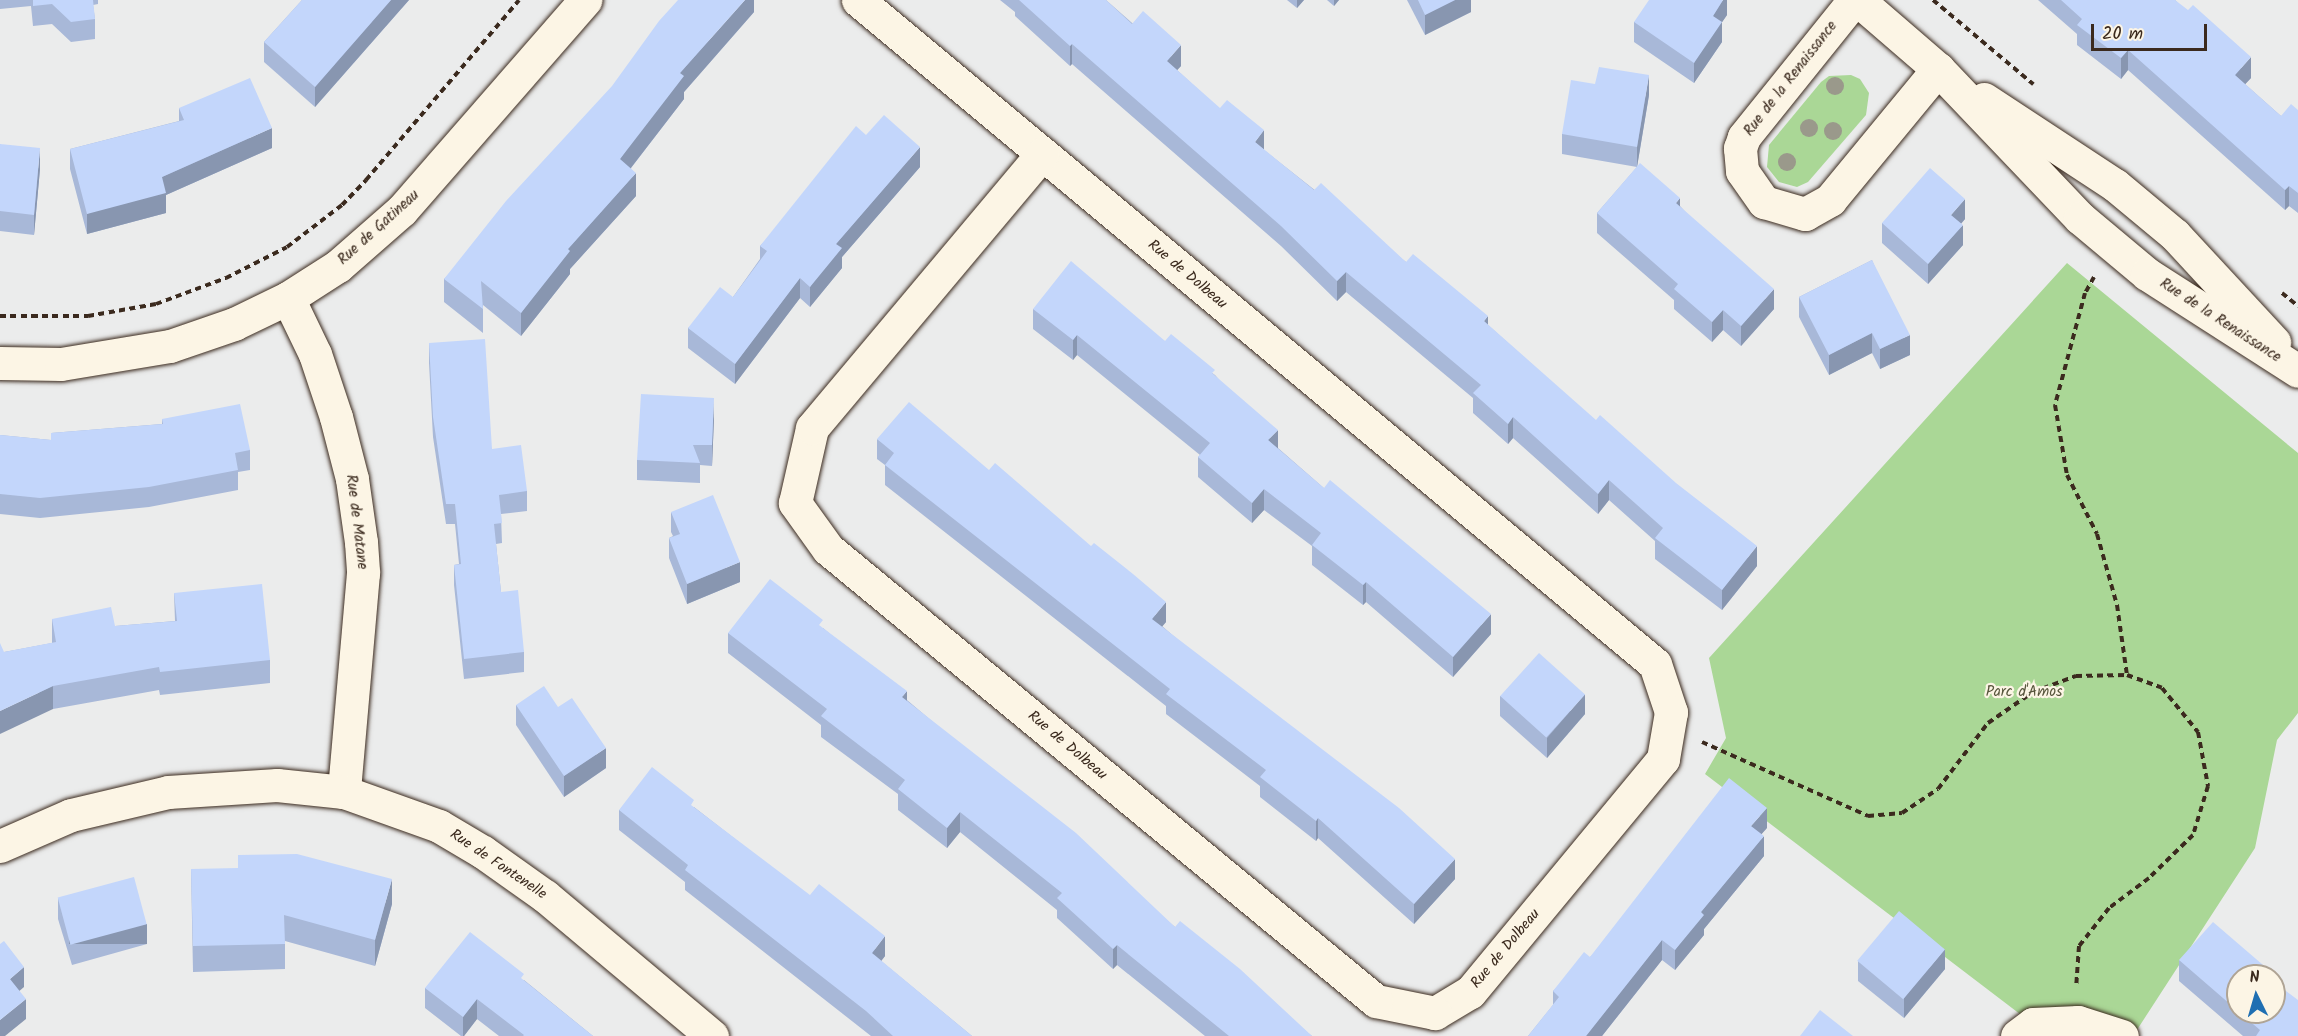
<!DOCTYPE html>
<html>
<head>
<meta charset="utf-8">
<style>
  body { margin:0 }
  #map { position:relative; width:2298px; height:1036px; overflow:hidden; background:#ebecec; font-family:Kalam,sans-serif }
  div>[style] { position:absolute }
  [style*='--x'] { left:calc(var(--x)*1px); top:calc(var(--y)*1px); width:calc(var(--w)*1px); rotate:calc(var(--a)*1deg) }
  .green>* { inset:0; background:#aad796 }
  .path>* { height:4px; margin-top:-2px; transform-origin:0; background:repeating-linear-gradient(90deg,#3b2a1e 0 6px,transparent 0 10.5px) }
  .roads { filter:drop-shadow(0 0 2px #3b2a1e) drop-shadow(0 0 2px #3b2a1e) }
  .minor>* { height:33px; margin:-16.5px; padding:0 16.5px; transform-origin:16.5px; border-radius:16.5px; background:#fcf5e5 }
  .tertiary>* { height:33px; margin:-16.5px; padding:0 16.5px; transform-origin:16.5px; border-radius:16.5px; background:#fcf5e5 }
  .trees>* { width:18px; height:18px; margin:-9px; border-radius:50%; background:#9a998b }
  .wall>* { inset:0; background:#a8b8d8 }
  .shaded-wall>* { inset:0; background:#8896b0; transform-origin:0 0 }
  .building>* { inset:0; background:#c3d6fb; transform-origin:0 0 }
  span { translate:-50% -50%; white-space:nowrap; text-align:center; line-height:1.15; -webkit-text-stroke:4.5px #fcf5e5; paint-order:stroke }
  .street-label { font-size:15px; color:#3b2a1e }
  .park-label { font-size:15px; color:#57553c }
  .north { position:absolute; left:2226px; top:964px; width:60px; height:60px; box-sizing:border-box; background:#fcf5e5; border:2px solid #afa495; border-radius:50%; rotate:355deg; font-size:16px; font-weight:700; line-height:24px; text-align:center; color:#3b2a1e }
  .north::after { content:''; display:block; margin:auto; width:21px; height:27px; background:#1f6fb2; clip-path:polygon(50% 0,100% 100%,50% 72%,0 100%) }
  .scale { position:absolute; left:2091px; top:24px; width:116px; height:27px; box-sizing:border-box; border:3px solid #3b2a1e; border-top:0; padding-left:8px; font-size:18px; line-height:21px; white-space:nowrap; color:#3b2a1e; -webkit-text-stroke:4px #fcf5e5; paint-order:stroke }
</style>
</head>
<body>
<div id="map">
  <div class="green">
    <i style="clip-path:polygon(1851px 75px,1860px 79px,1869px 93px,1866px 115px,1808px 182px,1797px 187px,1779px 182px,1767px 167px,1769px 145px,1821px 82px,1829px 76px)"></i>
    <i style="clip-path:polygon(2067px 263px,2298px 453px,2298px 713px,2277px 740px,2255px 848px,2133px 1036px,2033px 1024px,1705px 774px,1726px 738px,1709px 658px)"></i>
  </div>
  <div class="path">
    <i style="--x:1933;--y:0;--w:131;--a:40"></i>
    <i style="--x:2094;--y:277;--w:18;--a:119"></i>
    <i style="--x:2085;--y:293;--w:116;--a:105"></i>
    <i style="--x:2055;--y:405;--w:71;--a:80.3"></i>
    <i style="--x:2067;--y:475;--w:66;--a:63"></i>
    <i style="--x:2097;--y:534;--w:74;--a:74.3"></i>
    <i style="--x:2117;--y:605;--w:71;--a:81.9"></i>
    <i style="--x:2282;--y:293;--w:21;--a:39"></i>
    <i style="--x:0;--y:316;--w:88;--a:0"></i>
    <i style="--x:88;--y:316;--w:69;--a:-10"></i>
    <i style="--x:156;--y:304;--w:75;--a:-20.4"></i>
    <i style="--x:226;--y:278;--w:68;--a:-26.9"></i>
    <i style="--x:287;--y:247;--w:69;--a:-37.4"></i>
    <i style="--x:342;--y:205;--w:35;--a:-46"></i>
    <i style="--x:366;--y:180;--w:236;--a:-49.6"></i>
    <i style="--x:1702;--y:742;--w:182;--a:24"></i>
    <i style="--x:1868;--y:816;--w:34;--a:-5"></i>
    <i style="--x:1902;--y:813;--w:43;--a:-33.7"></i>
    <i style="--x:1938;--y:789;--w:83;--a:-52.9"></i>
    <i style="--x:1988;--y:723;--w:55;--a:-34.6"></i>
    <i style="--x:2033;--y:692;--w:46;--a:-20.4"></i>
    <i style="--x:2076;--y:676;--w:51;--a:-1.1"></i>
    <i style="--x:2127;--y:675;--w:37;--a:20"></i>
    <i style="--x:2162;--y:688;--w:57;--a:50.7"></i>
    <i style="--x:2198;--y:732;--w:55;--a:79.5"></i>
    <i style="--x:2208;--y:786;--w:51;--a:107"></i>
    <i style="--x:2193;--y:835;--w:62;--a:135.7"></i>
    <i style="--x:2149;--y:878;--w:50;--a:143.1"></i>
    <i style="--x:2109;--y:908;--w:48;--a:128.3"></i>
    <i style="--x:2079;--y:946;--w:39;--a:94"></i>
  </div>
  <div class="roads">
    <div class="minor">
      <i style="--x:858;--y:0;--w:1037;--a:39.8"></i>
      <i style="--x:1655;--y:664;--w:51;--a:71.6"></i>
      <i style="--x:1671;--y:712;--w:48;--a:99.7"></i>
      <i style="--x:1663;--y:759;--w:303;--a:129.6"></i>
      <i style="--x:1470;--y:992;--w:41;--a:149"></i>
      <i style="--x:1435;--y:1013;--w:60;--a:-168.5"></i>
      <i style="--x:1376;--y:1001;--w:710;--a:-140.48"></i>
      <i style="--x:828;--y:549;--w:57;--a:-125.7"></i>
      <i style="--x:795;--y:503;--w:77;--a:-77.2"></i>
      <i style="--x:812;--y:428;--w:358;--a:-50"></i>
      <i style="--x:1854;--y:0;--w:176;--a:128.8"></i>
      <i style="--x:1744;--y:137;--w:12;--a:110"></i>
      <i style="--x:1740;--y:148;--w:23;--a:85"></i>
      <i style="--x:1742;--y:171;--w:38;--a:55"></i>
      <i style="--x:1764;--y:202;--w:43;--a:16.3"></i>
      <i style="--x:1805;--y:214;--w:29;--a:-29"></i>
      <i style="--x:1830;--y:200;--w:170;--a:-50.5"></i>
      <i style="--x:288;--y:298;--w:62;--a:64.3"></i>
      <i style="--x:315;--y:354;--w:66;--a:71.6"></i>
      <i style="--x:336;--y:417;--w:64;--a:75.5"></i>
      <i style="--x:352;--y:479;--w:64;--a:81.9"></i>
      <i style="--x:361;--y:542;--w:31;--a:86"></i>
      <i style="--x:363;--y:573;--w:220;--a:95"></i>
      <i style="--x:0;--y:846;--w:77;--a:-23.6"></i>
      <i style="--x:71;--y:815;--w:100;--a:-13.3"></i>
      <i style="--x:168;--y:792;--w:109;--a:-3.7"></i>
      <i style="--x:277;--y:785;--w:67;--a:6"></i>
      <i style="--x:344;--y:792;--w:101;--a:19.7"></i>
      <i style="--x:439;--y:826;--w:51;--a:30.6"></i>
      <i style="--x:483;--y:852;--w:76;--a:35.4"></i>
      <i style="--x:545;--y:896;--w:218;--a:40"></i>
      <i style="--x:2017;--y:1036;--w:20;--a:-37"></i>
      <i style="--x:2033;--y:1024;--w:45;--a:-2.5"></i>
      <i style="--x:2078;--y:1022;--w:46;--a:17.7"></i>
    </div>
    <div class="tertiary">
      <i style="--x:1858;--y:0;--w:106;--a:40.8"></i>
      <i style="--x:1938;--y:69;--w:206;--a:46.4"></i>
      <i style="--x:2080;--y:218;--w:87;--a:39.9"></i>
      <i style="--x:2147;--y:274;--w:179;--a:32.7"></i>
      <i style="--x:1984;--y:99;--w:157;--a:33.3"></i>
      <i style="--x:2115;--y:185;--w:78;--a:39.8"></i>
      <i style="--x:2175;--y:235;--w:146;--a:47.2"></i>
      <i style="--x:0;--y:363;--w:61;--a:0.9"></i>
      <i style="--x:61;--y:364;--w:110;--a:-9.4"></i>
      <i style="--x:170;--y:346;--w:68;--a:-19"></i>
      <i style="--x:234;--y:324;--w:60;--a:-25.7"></i>
      <i style="--x:288;--y:298;--w:59;--a:-32.6"></i>
      <i style="--x:338;--y:266;--w:85;--a:-41.2"></i>
      <i style="--x:402;--y:210;--w:279;--a:-48.9"></i>
    </div>
  </div>
  <div class="trees">
    <i style="left:1835px;top:86px"></i>
    <i style="left:1809px;top:128px"></i>
    <i style="left:1833px;top:131px"></i>
    <i style="left:1787px;top:162px"></i>
  </div>
  <div class="wall">
    <i style="clip-path:polygon(0 0,98px 0,98px 4px,93px 5px,95px 19px,95px 39px,71px 42px,52px 24px,33px 26px,31px 6px,0 9px)"></i>
    <i style="clip-path:polygon(302px 0,409px 0,315px 107px,264px 62px,264px 42px)"></i>
    <i style="clip-path:polygon(754px 0,754px 12px,684px 92px,684px 99px,631px 168px,636px 196px,570px 269px,570px 274px,521px 336px,483px 305px,483px 333px,444px 302px,444px 279px)"></i>
    <i style="clip-path:polygon(1000px 0,1106px 0,1181px 66px,1177px 70px,1264px 150px,1406px 262px,1488px 325px,1757px 566px,1722px 610px,1655px 559px,1655px 541px,1609px 500px,1598px 514px,1513px 438px,1508px 444px,1473px 413px,1473px 398px,1346px 292px,1337px 301px,1281px 246px,1072px 64px,1070px 66px,1015px 16px,1015px 12px)"></i>
    <i style="clip-path:polygon(1287px 0,1304px 0,1297px 8px)"></i>
    <i style="clip-path:polygon(1327px 0,1339px 0,1334px 6px)"></i>
    <i style="clip-path:polygon(1407px 0,1471px 0,1471px 12px,1425px 35px)"></i>
    <i style="clip-path:polygon(1727px 0,1727px 15px,1722px 22px,1722px 42px,1694px 83px,1634px 42px,1634px 22px)"></i>
    <i style="clip-path:polygon(2038px 0,2175px 0,2251px 78px,2245px 84px,2281px 116px,2298px 110px,2298px 213px,2289px 206px,2285px 210px,2128px 70px,2121px 79px,2077px 45px,2077px 34px)"></i>
    <i style="clip-path:polygon(1649px 95px,1637px 167px,1680px 206px,1774px 309px,1741px 346px,1723px 330px,1712px 342px,1674px 309px,1674px 300px,1597px 233px,1597px 213px,1637px 167px,1562px 154px,1562px 134px)"></i>
    <i style="clip-path:polygon(179px 108px,272px 148px,166px 195px,166px 213px,87px 234px,70px 169px,70px 149px,179px 121px)"></i>
    <i style="clip-path:polygon(866px 135px,920px 167px,842px 257px,842px 268px,810px 307px,800px 298px,735px 384px,688px 348px,688px 328px,733px 297px,760px 259px,760px 246px)"></i>
    <i style="clip-path:polygon(0 144px,40px 169px,34px 235px,0 231px)"></i>
    <i style="clip-path:polygon(1965px 219px,1961px 224px,1963px 245px,1928px 284px,1882px 243px,1882px 223px)"></i>
    <i style="clip-path:polygon(1872px 260px,1910px 355px,1880px 369px,1872px 353px,1829px 375px,1799px 317px,1799px 297px)"></i>
    <i style="clip-path:polygon(1033px 309px,1165px 341px,1215px 375px,1278px 448px,1491px 634px,1453px 677px,1366px 602px,1363px 605px,1312px 565px,1312px 546px,1264px 510px,1252px 523px,1198px 477px,1198px 457px,1200px 455px,1077px 355px,1073px 360px,1033px 329px)"></i>
    <i style="clip-path:polygon(429px 343px,492px 449px,527px 491px,527px 511px,501px 514px,502px 543px,496px 544px,501px 592px,524px 652px,524px 672px,464px 679px,454px 585px,454px 565px,459px 564px,455px 524px,446px 524px,433px 437px,429px 363px)"></i>
    <i style="clip-path:polygon(714px 418px,712px 466px,700px 465px,700px 483px,637px 480px,637px 460px)"></i>
    <i style="clip-path:polygon(162px 419px,250px 450px,250px 470px,238px 472px,238px 490px,149px 507px,40px 518px,0 514px,0 435px,51px 440px,51px 433px,162px 424px)"></i>
    <i style="clip-path:polygon(877px 439px,1166px 622px,1162px 626px,1455px 879px,1414px 924px,1318px 838px,1316px 841px,1260px 797px,1260px 786px,1166px 714px,1166px 706px,885px 485px,885px 465px,877px 459px)"></i>
    <i style="clip-path:polygon(671px 512px,740px 582px,687px 604px,669px 558px,669px 538px,673px 536px,671px 532px)"></i>
    <i style="clip-path:polygon(174px 593px,270px 660px,270px 683px,160px 695px,159px 690px,53px 709px,4px 652px,52px 643px,52px 619px,115px 626px,175px 621px)"></i>
    <i style="clip-path:polygon(823px 628px,907px 700px,1175px 927px,1312px 1036px,1205px 1036px,1117px 965px,1113px 969px,1057px 918px,1057px 910px,960px 832px,947px 848px,898px 810px,898px 794px,821px 737px,821px 725px,728px 653px,728px 633px)"></i>
    <i style="clip-path:polygon(1500px 696px,1585px 714px,1547px 758px,1500px 716px)"></i>
    <i style="clip-path:polygon(516px 705px,558px 707px,606px 768px,564px 797px,516px 725px)"></i>
    <i style="clip-path:polygon(694px 807px,885px 956px,881px 961px,972px 1036px,871px 1036px,685px 890px,685px 882px,619px 830px,619px 810px)"></i>
    <i style="clip-path:polygon(1767px 828px,1761px 834px,1764px 856px,1704px 929px,1704px 935px,1675px 970px,1662px 960px,1602px 1036px,1528px 1036px,1553px 1005px,1553px 991px,1590px 957px)"></i>
    <i style="clip-path:polygon(191px 869px,392px 904px,375px 966px,285px 941px,285px 969px,193px 972px)"></i>
    <i style="clip-path:polygon(58px 898px,147px 944px,72px 965px,58px 919px)"></i>
    <i style="clip-path:polygon(2179px 960px,2270px 976px,2238px 976px,2298px 1036px,2243px 1036px,2179px 981px)"></i>
    <i style="clip-path:polygon(1858px 961px,1945px 969px,1904px 1018px,1858px 981px)"></i>
    <i style="clip-path:polygon(524px 980px,593px 1036px,499px 1036px,477px 1019px,464px 1036px,461px 1036px,425px 1008px,425px 988px)"></i>
  </div>
  <div class="shaded-wall">
    <i style="clip-path:polygon(391px 0,409px 0,315px 107px,315px 87px)"></i>
    <i style="clip-path:polygon(745px 0,754px 0,754px 12px,684px 92px,684px 99px,620px 182px,620px 159px,680px 73px)"></i>
    <i style="clip-path:polygon(1297px 0,1304px 0,1297px 8px)"></i>
    <i style="clip-path:polygon(1334px 0,1339px 0,1334px 6px)"></i>
    <i style="clip-path:polygon(1455px 0,1471px 0,1471px 12px,1425px 35px,1425px 15px)"></i>
    <i style="clip-path:polygon(1723px 0,1727px 0,1727px 15px,1716px 31px,1722px 22px,1722px 42px,1694px 83px,1694px 63px,1713px 16px)"></i>
    <i style="clip-path:polygon(1072px 44px,1072px 64px,1070px 66px,1070px 46px)"></i>
    <i style="clip-path:polygon(1181px 45px,1181px 66px,1167px 81px,1167px 61px)"></i>
    <i style="clip-path:polygon(2128px 50px,2128px 70px,2121px 79px,2121px 58px)"></i>
    <i style="clip-path:polygon(2251px 57px,2251px 78px,2235px 95px,2235px 75px)"></i>
    <i style="clip-path:polygon(1649px 75px,1649px 95px,1637px 167px,1637px 147px)"></i>
    <i style="clip-path:polygon(272px 128px,272px 148px,166px 195px,166px 213px,87px 234px,87px 214px,162px 177px)"></i>
    <i style="clip-path:polygon(1264px 130px,1264px 150px,1255px 142px)"></i>
    <i style="clip-path:polygon(920px 147px,920px 167px,842px 257px,842px 268px,810px 307px,810px 287px,836px 244px)"></i>
    <i style="clip-path:polygon(40px 148px,40px 169px,34px 235px,34px 215px)"></i>
    <i style="clip-path:polygon(636px 173px,636px 196px,570px 269px,570px 274px,521px 336px,521px 313px,568px 249px)"></i>
    <i style="clip-path:polygon(2289px 186px,2289px 206px,2285px 210px,2285px 190px)"></i>
    <i style="clip-path:polygon(1680px 198px,1680px 218px,1676px 203px)"></i>
    <i style="clip-path:polygon(1965px 199px,1965px 219px,1951px 235px,1951px 215px)"></i>
    <i style="clip-path:polygon(1963px 225px,1963px 245px,1928px 284px,1928px 264px)"></i>
    <i style="clip-path:polygon(1346px 272px,1346px 292px,1337px 301px,1337px 281px)"></i>
    <i style="clip-path:polygon(800px 278px,800px 298px,735px 384px,735px 364px)"></i>
    <i style="clip-path:polygon(1774px 289px,1774px 309px,1741px 346px,1741px 326px)"></i>
    <i style="clip-path:polygon(1723px 310px,1723px 330px,1712px 342px,1712px 322px)"></i>
    <i style="clip-path:polygon(1488px 316px,1488px 336px,1484px 321px)"></i>
    <i style="clip-path:polygon(1872px 333px,1872px 353px,1829px 375px,1829px 355px)"></i>
    <i style="clip-path:polygon(1077px 335px,1077px 355px,1073px 360px,1073px 340px)"></i>
    <i style="clip-path:polygon(1910px 335px,1910px 355px,1880px 369px,1880px 349px)"></i>
    <i style="clip-path:polygon(714px 398px,714px 418px,712px 466px,712px 445px)"></i>
    <i style="clip-path:polygon(1513px 417px,1513px 438px,1508px 444px,1508px 424px)"></i>
    <i style="clip-path:polygon(1278px 430px,1278px 450px,1268px 440px)"></i>
    <i style="clip-path:polygon(1609px 480px,1609px 500px,1598px 514px,1598px 494px)"></i>
    <i style="clip-path:polygon(1264px 489px,1264px 510px,1252px 523px,1252px 503px)"></i>
    <i style="clip-path:polygon(1757px 546px,1757px 566px,1722px 610px,1722px 590px)"></i>
    <i style="clip-path:polygon(740px 562px,740px 582px,687px 604px,687px 584px)"></i>
    <i style="clip-path:polygon(1366px 582px,1366px 602px,1363px 605px,1363px 585px)"></i>
    <i style="clip-path:polygon(1166px 602px,1166px 622px,1152px 639px,1152px 619px)"></i>
    <i style="clip-path:polygon(1491px 614px,1491px 634px,1453px 677px,1453px 657px)"></i>
    <i style="clip-path:polygon(53px 686px,53px 709px,0 734px,0 711px)"></i>
    <i style="clip-path:polygon(907px 691px,907px 712px,902px 697px)"></i>
    <i style="clip-path:polygon(1585px 694px,1585px 714px,1547px 758px,1547px 738px)"></i>
    <i style="clip-path:polygon(606px 748px,606px 768px,564px 797px,564px 776px)"></i>
    <i style="clip-path:polygon(1767px 808px,1767px 828px,1751px 846px,1751px 826px)"></i>
    <i style="clip-path:polygon(960px 812px,960px 832px,947px 848px,947px 828px)"></i>
    <i style="clip-path:polygon(1318px 818px,1318px 838px,1316px 841px,1316px 821px)"></i>
    <i style="clip-path:polygon(1764px 836px,1764px 856px,1704px 929px,1704px 935px,1675px 970px,1675px 950px,1701px 912px)"></i>
    <i style="clip-path:polygon(1455px 859px,1455px 879px,1414px 924px,1414px 904px)"></i>
    <i style="clip-path:polygon(392px 879px,392px 904px,375px 966px,375px 940px)"></i>
    <i style="left:147px;top:924px;width:20px;height:78px;rotate:90deg"></i>
    <i style="clip-path:polygon(885px 936px,885px 956px,872px 973px,872px 953px)"></i>
    <i style="clip-path:polygon(1662px 940px,1662px 960px,1602px 1036px,1586px 1036px)"></i>
    <i style="clip-path:polygon(1117px 945px,1117px 965px,1113px 969px,1113px 949px)"></i>
    <i style="clip-path:polygon(1945px 949px,1945px 969px,1904px 1018px,1904px 998px)"></i>
    <i style="clip-path:polygon(24px 967px,24px 987px,10px 999px,10px 979px)"></i>
    <i style="clip-path:polygon(26px 999px,26px 1019px,5px 1036px,0 1036px,0 1020px)"></i>
    <i style="clip-path:polygon(477px 999px,477px 1019px,464px 1036px,463px 1036px,463px 1017px)"></i>
  </div>
  <div class="building">
    <i style="clip-path:polygon(33px 0,93px 0,95px 19px,71px 22px,52px 4px,33px 6px)"></i>
    <i style="clip-path:polygon(302px 0,391px 0,315px 87px,264px 42px)"></i>
    <i style="clip-path:polygon(678px 0,745px 0,680px 73px,684px 76px,620px 159px,636px 173px,568px 249px,570px 251px,521px 313px,481px 281px,483px 309px,444px 279px,506px 201px,612px 86px,659px 21px)"></i>
    <i style="clip-path:polygon(1019px 0,1106px 0,1132px 24px,1143px 11px,1181px 45px,1167px 61px,1220px 108px,1227px 100px,1264px 130px,1255px 142px,1314px 190px,1321px 183px,1406px 262px,1413px 254px,1488px 316px,1484px 321px,1596px 420px,1600px 415px,1676px 483px,1757px 546px,1722px 590px,1655px 538px,1663px 528px,1609px 480px,1598px 494px,1513px 417px,1508px 424px,1473px 393px,1481px 385px,1346px 272px,1337px 281px,1281px 226px,1072px 44px,1070px 46px)"></i>
    <i style="clip-path:polygon(1418px 0,1455px 0,1425px 15px)"></i>
    <i style="clip-path:polygon(1649px 0,1723px 0,1713px 16px,1722px 22px,1694px 63px,1634px 22px)"></i>
    <i style="clip-path:polygon(2061px 0,2175px 0,2188px 10px,2193px 5px,2251px 57px,2235px 75px,2281px 116px,2291px 104px,2298px 110px,2298px 193px,2289px 186px,2285px 190px,2128px 50px,2121px 58px,2077px 25px,2082px 19px)"></i>
    <i style="clip-path:polygon(1599px 67px,1649px 75px,1637px 147px,1562px 134px,1571px 80px,1595px 84px)"></i>
    <i style="clip-path:polygon(250px 78px,272px 128px,162px 177px,166px 193px,87px 214px,70px 149px,184px 120px,179px 108px)"></i>
    <i style="clip-path:polygon(884px 115px,920px 147px,836px 244px,842px 248px,810px 287px,800px 278px,735px 364px,688px 328px,720px 287px,733px 297px,767px 251px,760px 246px,856px 126px,866px 135px)"></i>
    <i style="clip-path:polygon(0 144px,40px 148px,34px 215px,0 211px)"></i>
    <i style="clip-path:polygon(1640px 163px,1680px 198px,1676px 203px,1774px 289px,1741px 326px,1723px 310px,1712px 322px,1674px 289px,1678px 284px,1597px 213px)"></i>
    <i style="clip-path:polygon(1930px 168px,1965px 199px,1951px 215px,1963px 225px,1928px 264px,1882px 223px)"></i>
    <i style="clip-path:polygon(1872px 260px,1910px 335px,1880px 349px,1872px 333px,1829px 355px,1799px 297px)"></i>
    <i style="clip-path:polygon(1071px 261px,1165px 341px,1171px 334px,1215px 370px,1212px 373px,1278px 430px,1268px 440px,1324px 488px,1330px 480px,1491px 614px,1453px 657px,1366px 582px,1363px 585px,1312px 545px,1321px 533px,1264px 489px,1252px 503px,1198px 457px,1210px 443px,1077px 335px,1073px 340px,1033px 309px)"></i>
    <i style="clip-path:polygon(485px 339px,492px 449px,521px 445px,527px 491px,499px 495px,502px 523px,494px 524px,501px 592px,518px 590px,524px 652px,464px 659px,454px 565px,461px 564px,455px 504px,446px 504px,433px 417px,429px 343px)"></i>
    <i style="clip-path:polygon(641px 394px,714px 398px,712px 445px,693px 445px,700px 463px,637px 460px)"></i>
    <i style="clip-path:polygon(909px 402px,989px 470px,995px 463px,1091px 546px,1094px 543px,1133px 574px,1166px 602px,1152px 619px,1399px 808px,1455px 859px,1414px 904px,1318px 818px,1316px 821px,1260px 777px,1266px 770px,1166px 694px,1170px 689px,885px 465px,894px 453px,877px 439px)"></i>
    <i style="clip-path:polygon(240px 404px,250px 450px,235px 453px,238px 470px,149px 487px,40px 498px,0 494px,0 435px,51px 440px,51px 433px,163px 424px,162px 419px)"></i>
    <i style="clip-path:polygon(713px 495px,740px 562px,687px 584px,669px 538px,680px 534px,671px 512px)"></i>
    <i style="clip-path:polygon(770px 579px,823px 620px,819px 625px,907px 691px,902px 697px,1076px 833px,1175px 927px,1180px 921px,1240px 969px,1312px 1036px,1229px 1036px,1117px 945px,1113px 949px,1057px 898px,1062px 893px,960px 812px,947px 828px,898px 789px,905px 780px,821px 716px,827px 709px,728px 633px)"></i>
    <i style="clip-path:polygon(262px 584px,270px 660px,160px 672px,159px 667px,53px 686px,0 711px,0 643px,4px 652px,56px 642px,52px 619px,111px 607px,115px 626px,177px 621px,174px 593px)"></i>
    <i style="left:1539px;top:653px;width:62px;height:58px;rotate:42deg"></i>
    <i style="clip-path:polygon(544px 686px,558px 707px,572px 698px,606px 748px,564px 776px,516px 705px)"></i>
    <i style="clip-path:polygon(652px 767px,694px 800px,691px 805px,810px 895px,819px 884px,885px 936px,872px 953px,972px 1036px,893px 1036px,866px 1011px,685px 870px,688px 865px,619px 810px)"></i>
    <i style="clip-path:polygon(1729px 778px,1767px 808px,1751px 826px,1764px 836px,1701px 912px,1704px 915px,1675px 950px,1662px 940px,1586px 1036px,1528px 1036px,1559px 997px,1553px 991px,1584px 952px,1590px 957px)"></i>
    <i style="clip-path:polygon(297px 854px,392px 879px,375px 940px,284px 915px,285px 944px,193px 946px,191px 869px,238px 868px,238px 855px)"></i>
    <i style="left:134px;top:877px;width:49px;height:79px;rotate:75deg"></i>
    <i style="left:1899px;top:911px;width:60px;height:65px;rotate:40deg"></i>
    <i style="clip-path:polygon(2213px 922px,2270px 971px,2266px 975px,2267px 976px,2238px 976px,2238px 1011px,2179px 960px)"></i>
    <i style="clip-path:polygon(470px 932px,524px 974px,521px 978px,593px 1036px,523px 1036px,524px 1035px,477px 999px,463px 1017px,425px 988px)"></i>
    <i style="clip-path:polygon(4px 941px,24px 967px,10px 979px,26px 999px,0 1020px,0 944px)"></i>
    <i style="clip-path:polygon(2274px 982px,2298px 1000px,2298px 1036px,2256px 1036px,2260px 1030px,2239px 1012px,2274px 1012px)"></i>
    <i style="clip-path:polygon(1820px 1010px,1853px 1036px,1800px 1036px)"></i>
  </div>
  <div class="street-label">
    <span style="left:1791px;top:79px;rotate:-52deg">Rue de la Renaissance</span>
    <span style="left:379px;top:228px;rotate:-42deg">Rue de Gatineau</span>
    <span style="left:1187px;top:275px;rotate:40deg">Rue de Dolbeau</span>
    <span style="left:2220px;top:321px;rotate:33deg">Rue de la Renaissance</span>
    <span style="left:356px;top:522px;rotate:83deg">Rue de Matane</span>
    <span style="left:1067px;top:746px;rotate:40deg">Rue de Dolbeau</span>
    <span style="left:498px;top:865px;rotate:34deg">Rue de Fontenelle</span>
    <span style="left:1506px;top:949px;rotate:-50deg">Rue de Dolbeau</span>
  </div>
  <div class="park-label">
    <span style="left:2024px;top:693px">Parc d'Amos</span>
  </div>
  <div class="north">N</div>
  <div class="scale">20 m</div>
</div>
</body>
</html>
